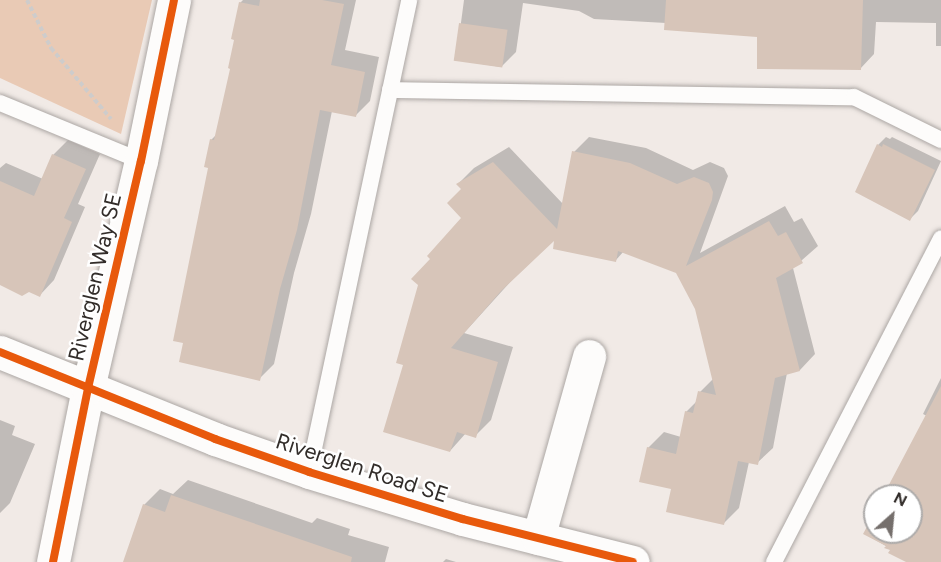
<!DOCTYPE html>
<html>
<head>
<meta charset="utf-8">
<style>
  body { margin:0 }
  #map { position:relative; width:941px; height:562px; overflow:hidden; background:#f1eae6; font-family:Figtree,sans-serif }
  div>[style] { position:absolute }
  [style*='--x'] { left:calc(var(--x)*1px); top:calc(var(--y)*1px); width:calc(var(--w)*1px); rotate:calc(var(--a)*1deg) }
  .green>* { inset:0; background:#e9cab5 }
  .shadow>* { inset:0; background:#0003 }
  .building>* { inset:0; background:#d7c5b9; transform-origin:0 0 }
  .path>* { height:4px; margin-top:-2px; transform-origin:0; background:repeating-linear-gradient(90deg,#cecccb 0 4.5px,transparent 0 7.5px) }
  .roads { filter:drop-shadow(0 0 2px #aca7a4) drop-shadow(0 0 2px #aca7a4) }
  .service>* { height:16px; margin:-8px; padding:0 8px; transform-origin:8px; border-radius:8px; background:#fdfcfb }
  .minor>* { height:33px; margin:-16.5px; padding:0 16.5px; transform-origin:16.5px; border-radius:16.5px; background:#fdfcfb }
  .cycleway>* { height:8px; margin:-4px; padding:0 4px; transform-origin:4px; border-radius:4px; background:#e8590c }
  span { translate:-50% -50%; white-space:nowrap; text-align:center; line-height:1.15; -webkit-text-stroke:5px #fff; paint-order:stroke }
  .street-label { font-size:22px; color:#322d2a }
  .north { position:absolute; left:863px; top:484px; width:60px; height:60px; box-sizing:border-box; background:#fff; border:2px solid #adabaa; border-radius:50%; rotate:27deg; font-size:16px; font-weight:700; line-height:24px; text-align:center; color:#322d2a }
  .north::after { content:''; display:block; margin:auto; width:21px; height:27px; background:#756f6c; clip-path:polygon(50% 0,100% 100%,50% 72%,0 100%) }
</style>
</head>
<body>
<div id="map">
  <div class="green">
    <i style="clip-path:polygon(0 0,152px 0,121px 134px,0 78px)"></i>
  </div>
  <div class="shadow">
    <i style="clip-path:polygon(243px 0,356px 0,345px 50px,379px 57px,370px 101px,355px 116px,332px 111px,311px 214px,294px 273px,274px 364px,259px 379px,210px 167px,211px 140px,217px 134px,232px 68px,240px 3px)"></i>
    <i style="clip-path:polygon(464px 0,941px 0,941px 46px,936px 46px,936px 23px,876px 22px,874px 54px,860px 69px,759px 35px,666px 23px,594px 19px,579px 11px,523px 3px,516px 52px,501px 67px,456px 60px)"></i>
    <i style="clip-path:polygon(589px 137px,646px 148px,693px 170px,710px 162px,724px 168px,728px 176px,700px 253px,785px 206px,794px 222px,802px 218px,818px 246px,793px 268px,815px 354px,800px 370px,787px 373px,773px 448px,757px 463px,749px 462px,739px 508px,723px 524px,673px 488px,648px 448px,664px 432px,681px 437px,686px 412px,698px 400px,700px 392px,714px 378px,696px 308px,677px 272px,624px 251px,616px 260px,557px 237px,512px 280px,464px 333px,513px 347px,491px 420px,475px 436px,466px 433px,450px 451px,432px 259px,463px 218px,463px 189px,458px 184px,474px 168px,509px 147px,563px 204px,574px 152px)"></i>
    <i style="clip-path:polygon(886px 137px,890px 139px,892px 137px,941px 161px,918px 211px,910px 219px,878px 145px)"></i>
    <i style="clip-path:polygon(68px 140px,100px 154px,78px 204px,85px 207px,54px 280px,40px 295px,0 276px,0 168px,6px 163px,43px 179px,53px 155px)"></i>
    <i style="clip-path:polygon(941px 378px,941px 562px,914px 562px,865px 534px,875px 515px,875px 532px,911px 532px,911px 496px,885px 496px,933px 419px,923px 414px)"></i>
    <i style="clip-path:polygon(0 420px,15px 426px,12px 435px,35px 444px,10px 503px,0 513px)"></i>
    <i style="clip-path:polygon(188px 480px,312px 523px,317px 518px,350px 529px,348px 535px,389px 547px,385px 562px,125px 562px,144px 505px,160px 489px,173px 494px)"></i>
    <i style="clip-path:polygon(446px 559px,456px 562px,443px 562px)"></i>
  </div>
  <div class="building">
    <i style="clip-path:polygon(260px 0,322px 0,344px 4px,331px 65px,365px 72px,356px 117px,320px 110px,297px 230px,280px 289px,260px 381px,179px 362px,183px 343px,173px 341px,208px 168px,204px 167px,210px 139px,214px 140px,230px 69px,228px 68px,234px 40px,231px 39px,239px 2px,259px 6px)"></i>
    <i style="clip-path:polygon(666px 0,863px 0,861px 70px,757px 69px,757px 37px,664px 30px)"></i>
    <i style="left:459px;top:23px;width:49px;height:38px;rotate:8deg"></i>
    <i style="clip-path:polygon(877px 144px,882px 147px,883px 144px,935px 170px,910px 221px,855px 192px)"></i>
    <i style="clip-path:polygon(572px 151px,630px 163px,677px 184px,694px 177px,709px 183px,713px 192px,712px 200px,686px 266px,769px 221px,778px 236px,786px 232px,803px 263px,776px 278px,800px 371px,775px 378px,758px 465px,738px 461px,724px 525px,666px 512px,671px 489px,639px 482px,647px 447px,676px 454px,685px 411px,693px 413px,698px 391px,716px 395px,695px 309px,676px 273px,618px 251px,616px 262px,553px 249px,554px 241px,501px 291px,451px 348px,498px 362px,476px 438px,457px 432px,450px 452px,383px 432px,403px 365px,396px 363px,418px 285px,411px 279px,430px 259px,427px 256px,461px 218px,447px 203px,461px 189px,456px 184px,493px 162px,557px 229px)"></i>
    <i style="clip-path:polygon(52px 154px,86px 169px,64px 218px,72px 222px,40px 297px,29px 292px,22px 296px,0 285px,0 181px,34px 196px)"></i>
    <i style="clip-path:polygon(941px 386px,941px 562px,906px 562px,888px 553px,890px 550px,884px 548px,886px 546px,863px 534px,875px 512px,875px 532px,911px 532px,911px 496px,883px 496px)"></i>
    <i style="clip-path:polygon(171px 495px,352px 557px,351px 562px,123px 562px,143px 504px,165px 512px)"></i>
  </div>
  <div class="path">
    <i style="--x:27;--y:0;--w:54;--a:63.4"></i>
    <i style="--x:51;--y:48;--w:93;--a:49.8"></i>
  </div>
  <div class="roads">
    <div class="service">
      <i style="--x:390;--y:90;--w:464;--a:0.9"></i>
      <i style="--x:854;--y:97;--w:97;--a:26.3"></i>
      <i style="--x:0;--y:103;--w:152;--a:22.4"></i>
      <i style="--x:309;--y:472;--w:482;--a:-78"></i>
      <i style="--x:774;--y:562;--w:364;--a:-62.7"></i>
    </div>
    <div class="minor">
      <i style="--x:0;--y:352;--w:232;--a:22"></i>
      <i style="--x:215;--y:439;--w:100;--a:19.3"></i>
      <i style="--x:309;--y:472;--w:161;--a:17"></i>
      <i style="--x:463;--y:519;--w:175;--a:14.2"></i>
      <i style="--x:538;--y:538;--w:189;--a:-74.3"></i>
      <i style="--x:53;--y:562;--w:177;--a:-78.6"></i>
      <i style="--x:88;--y:388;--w:233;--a:-76.9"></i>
      <i style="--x:141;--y:161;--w:164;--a:-78.4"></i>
    </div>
  </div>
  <div class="cycleway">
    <i style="--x:0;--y:352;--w:232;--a:22"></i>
    <i style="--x:215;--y:439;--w:100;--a:19.3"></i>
    <i style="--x:309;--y:472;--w:161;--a:17"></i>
    <i style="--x:463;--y:519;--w:175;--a:14.2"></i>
    <i style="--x:53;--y:562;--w:177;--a:-78.6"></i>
    <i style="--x:88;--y:388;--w:233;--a:-76.9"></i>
    <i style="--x:141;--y:161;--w:164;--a:-78.4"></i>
  </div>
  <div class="street-label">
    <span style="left:95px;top:277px;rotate:-77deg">Riverglen Way SE</span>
    <span style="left:362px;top:468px;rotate:18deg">Riverglen Road SE</span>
  </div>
  <div class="north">N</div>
</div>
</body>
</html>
